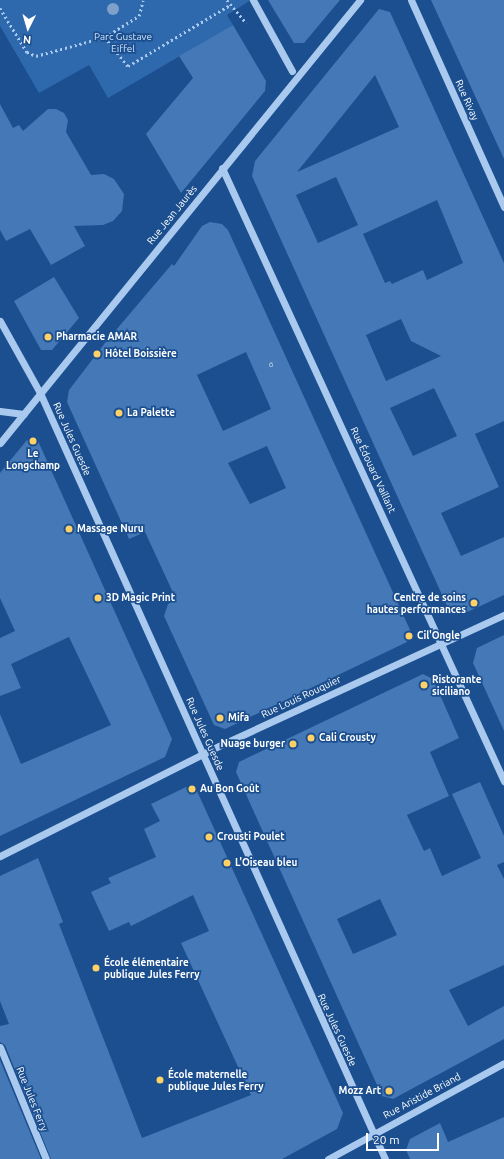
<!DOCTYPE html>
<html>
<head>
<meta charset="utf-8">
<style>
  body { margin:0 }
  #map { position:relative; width:504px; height:1159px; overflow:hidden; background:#1b4f8f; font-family:Ubuntu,sans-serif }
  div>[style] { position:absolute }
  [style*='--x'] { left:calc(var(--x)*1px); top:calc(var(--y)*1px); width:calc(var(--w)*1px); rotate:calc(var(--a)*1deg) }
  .green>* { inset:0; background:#2e69ad }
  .building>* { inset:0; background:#4478b7 }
  .path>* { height:2.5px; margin-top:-1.25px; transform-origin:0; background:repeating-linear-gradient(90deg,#a9c9ee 0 2px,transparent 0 5px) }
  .minor>* { height:7px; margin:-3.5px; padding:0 3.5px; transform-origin:3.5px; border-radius:3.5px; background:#a9c9ee }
  .trees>* { width:12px; height:12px; margin:-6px; border-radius:50%; background:#7ea0ca }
  .dots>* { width:11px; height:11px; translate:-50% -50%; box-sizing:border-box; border:2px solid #1b4f8f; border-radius:50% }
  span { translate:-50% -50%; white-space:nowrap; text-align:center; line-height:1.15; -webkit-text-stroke:3.5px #1b4f8f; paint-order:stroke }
  .number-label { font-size:8px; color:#d0dded }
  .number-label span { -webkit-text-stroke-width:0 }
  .park-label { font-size:10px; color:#cfe3fa }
  .street-label { font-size:10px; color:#fff }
  .poi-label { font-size:10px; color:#fff; font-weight:700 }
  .left { translate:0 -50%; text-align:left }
  .right { translate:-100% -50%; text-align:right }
  .north { position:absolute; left:8px; top:8px; width:40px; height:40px; -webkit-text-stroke:3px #1b4f8f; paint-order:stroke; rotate:185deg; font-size:11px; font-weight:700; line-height:16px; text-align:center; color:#fff }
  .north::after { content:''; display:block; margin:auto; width:14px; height:18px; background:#fff; clip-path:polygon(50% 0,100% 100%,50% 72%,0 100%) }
  .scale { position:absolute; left:366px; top:1133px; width:73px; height:18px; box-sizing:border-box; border:2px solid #fff; border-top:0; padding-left:5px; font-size:12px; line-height:14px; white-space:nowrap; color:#fff; -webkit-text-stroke:3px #1b4f8f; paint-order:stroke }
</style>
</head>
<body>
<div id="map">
  <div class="green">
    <i style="clip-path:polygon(0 0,251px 0,227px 15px,233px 25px,108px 98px,89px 65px,39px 93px,0 26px)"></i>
  </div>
  <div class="building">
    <i style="clip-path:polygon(268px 0,340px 0,304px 43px,294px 43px)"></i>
    <i style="clip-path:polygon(431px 0,504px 0,504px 159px,448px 37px)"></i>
    <i style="clip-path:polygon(evenodd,379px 9px,390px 12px,504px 263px,504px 421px,475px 434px,499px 487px,441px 513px,461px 556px,504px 537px,504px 595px,463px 614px,448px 608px,252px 176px,255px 161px,379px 9px,375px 75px,399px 127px,297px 172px,375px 75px,379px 9px,336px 177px,358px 225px,318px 243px,296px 195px,336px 177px,379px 9px,437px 200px,463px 263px,427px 280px,423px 270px,392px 284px,390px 281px,385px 283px,363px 234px,437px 200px,379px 9px,401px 319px,411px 341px,441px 356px,386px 381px,366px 335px,401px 319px,379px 9px,434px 388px,457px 436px,413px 456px,390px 408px,434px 388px)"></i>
    <i style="clip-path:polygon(233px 25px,266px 81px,265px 91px,181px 193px,146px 134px,193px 78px,179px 56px)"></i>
    <i style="clip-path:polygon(0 104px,13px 128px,19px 125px,23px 131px,48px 109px,56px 109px,64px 113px,68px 120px,66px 132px,91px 175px,104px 174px,114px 179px,124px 194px,122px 211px,113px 221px,103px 225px,74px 226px,85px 246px,51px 265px,30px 229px,6px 241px,0 230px)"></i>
    <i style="clip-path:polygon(evenodd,210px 222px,222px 224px,228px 230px,411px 632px,407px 642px,225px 729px,214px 725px,164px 616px,168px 604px,176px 599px,145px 532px,129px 539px,67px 402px,69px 390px,105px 343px,172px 264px,174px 266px,202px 226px,210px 222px,246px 352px,271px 409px,223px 431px,197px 375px,246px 352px,210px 222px,267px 446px,286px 488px,250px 504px,228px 463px,267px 446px)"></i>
    <i style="clip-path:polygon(54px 277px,79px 318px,52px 350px,41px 350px,14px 301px)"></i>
    <i style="clip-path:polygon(27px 440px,38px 441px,172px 739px,165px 757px,0 836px,0 714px,21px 764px,111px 725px,69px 637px,11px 664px,21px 688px,0 696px,0 638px,15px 631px,0 598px,0 473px)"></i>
    <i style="clip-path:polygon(504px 635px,504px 731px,473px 663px,477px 648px)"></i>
    <i style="clip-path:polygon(evenodd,423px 674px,433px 679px,459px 738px,430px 752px,449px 796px,407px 815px,424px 851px,430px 848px,442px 876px,481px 858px,452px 794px,480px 782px,504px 836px,504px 862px,497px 865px,504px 879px,504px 965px,449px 990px,468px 1026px,504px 1006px,504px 1039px,393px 1099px,382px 1096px,236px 772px,239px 762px,423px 674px,380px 899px,397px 935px,353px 954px,337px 919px,380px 899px)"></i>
    <i style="clip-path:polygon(186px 787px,197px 791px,343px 1113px,337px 1129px,282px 1159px,51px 1159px,5px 1045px,0 1042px,0 1026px,9px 1024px,0 1001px,0 876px,38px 858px,63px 922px,59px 924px,142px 1138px,251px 1095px,181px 943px,209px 931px,193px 895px,131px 926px,129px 922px,109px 931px,91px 892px,111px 883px,108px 878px,156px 857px,144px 829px,160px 821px,151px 804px)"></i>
    <i style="clip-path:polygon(0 1060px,41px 1159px,0 1159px)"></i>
    <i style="clip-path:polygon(504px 1117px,504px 1159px,410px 1159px,406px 1150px,410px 1139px,440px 1123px,448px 1142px)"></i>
  </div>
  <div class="path">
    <i style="--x:227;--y:0;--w:30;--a:50"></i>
    <i style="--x:0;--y:8;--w:52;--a:58.5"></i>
    <i style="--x:27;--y:52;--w:10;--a:24"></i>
    <i style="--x:36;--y:56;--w:72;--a:-15.4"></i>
    <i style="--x:105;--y:37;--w:40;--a:-32"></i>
    <i style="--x:139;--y:16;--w:16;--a:-76"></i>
    <i style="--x:105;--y:37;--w:37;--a:52"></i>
    <i style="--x:128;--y:66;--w:119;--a:-30.9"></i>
  </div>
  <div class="minor">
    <i style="--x:253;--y:0;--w:81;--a:61.2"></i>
    <i style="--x:411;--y:0;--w:227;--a:65.8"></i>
    <i style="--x:222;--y:168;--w:675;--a:65.3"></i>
    <i style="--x:0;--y:321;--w:82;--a:60.9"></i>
    <i style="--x:40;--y:393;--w:840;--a:65.75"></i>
    <i style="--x:0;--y:411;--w:24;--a:7"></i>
    <i style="--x:0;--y:443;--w:571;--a:-50.9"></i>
    <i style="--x:0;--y:856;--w:250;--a:-26.7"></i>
    <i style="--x:223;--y:744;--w:309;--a:-24.7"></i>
    <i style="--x:0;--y:1047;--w:121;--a:67.7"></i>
    <i style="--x:328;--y:1159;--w:200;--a:-28.6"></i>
  </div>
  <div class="trees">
    <i style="left:113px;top:9px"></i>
  </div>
  <div class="dots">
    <i style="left:48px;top:337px;background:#ffd166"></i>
    <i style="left:97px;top:354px;background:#ffd166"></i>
    <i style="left:119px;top:413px;background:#ffd166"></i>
    <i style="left:33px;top:441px;background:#ffd166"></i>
    <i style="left:69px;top:529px;background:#ffd166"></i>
    <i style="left:98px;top:598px;background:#ffd166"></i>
    <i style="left:474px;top:603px;background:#ffd166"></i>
    <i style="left:409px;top:636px;background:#ffd166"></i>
    <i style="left:424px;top:685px;background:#ffd166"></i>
    <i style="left:220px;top:718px;background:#ffd166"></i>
    <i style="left:311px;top:738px;background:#ffd166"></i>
    <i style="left:293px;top:744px;background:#ffd166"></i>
    <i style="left:192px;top:789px;background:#ffd166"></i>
    <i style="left:209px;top:837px;background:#ffd166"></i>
    <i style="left:227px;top:863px;background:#ffd166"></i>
    <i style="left:96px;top:968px;background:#ffd166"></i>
    <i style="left:160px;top:1080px;background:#ffd166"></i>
    <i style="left:389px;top:1091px;background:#ffd166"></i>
  </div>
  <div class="number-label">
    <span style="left:271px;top:365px">6</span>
  </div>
  <div class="park-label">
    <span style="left:123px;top:42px">Parc Gustave<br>Eiffel</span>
  </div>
  <div class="street-label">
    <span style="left:467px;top:100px;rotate:66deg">Rue Rivay</span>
    <span style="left:172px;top:215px;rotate:-51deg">Rue Jean Jaurès</span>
    <span style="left:72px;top:439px;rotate:66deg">Rue Jules Guesde</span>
    <span style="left:373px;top:470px;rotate:65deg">Rue Édouard Vaillant</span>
    <span style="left:301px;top:697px;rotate:-25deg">Rue Louis Rouquier</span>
    <span style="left:205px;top:734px;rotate:66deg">Rue Jules Guesde</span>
    <span style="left:337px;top:1030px;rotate:65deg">Rue Jules Guesde</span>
    <span style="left:422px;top:1096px;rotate:-28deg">Rue Aristide Briand</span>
    <span style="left:32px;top:1099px;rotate:68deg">Rue Jules Ferry</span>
  </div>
  <div class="poi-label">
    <span class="left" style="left:56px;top:337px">Pharmacie AMAR</span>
    <span class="left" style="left:105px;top:354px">Hôtel Boissière</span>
    <span class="left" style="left:127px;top:413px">La Palette</span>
    <span style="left:33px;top:459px">Le<br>Longchamp</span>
    <span class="left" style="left:77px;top:529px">Massage Nuru</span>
    <span class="right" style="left:466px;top:603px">Centre de soins<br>hautes performances</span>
    <span class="left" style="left:106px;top:598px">3D Magic Print</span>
    <span class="left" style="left:417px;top:636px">Cil'Ongle</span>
    <span class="left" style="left:432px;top:685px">Ristorante<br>siciliano</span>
    <span class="left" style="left:228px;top:718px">Mifa</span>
    <span class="left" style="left:319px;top:738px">Cali Crousty</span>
    <span class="right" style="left:285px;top:744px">Nuage burger</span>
    <span class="left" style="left:200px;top:789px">Au Bon Goût</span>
    <span class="left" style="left:217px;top:837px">Crousti Poulet</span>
    <span class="left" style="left:235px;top:863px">L'Oiseau bleu</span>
    <span class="left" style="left:104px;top:968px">École élémentaire<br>publique Jules Ferry</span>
    <span class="left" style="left:168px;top:1080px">École maternelle<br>publique Jules Ferry</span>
    <span class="right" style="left:381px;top:1091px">Mozz Art</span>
  </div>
  <div class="north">N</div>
  <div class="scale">20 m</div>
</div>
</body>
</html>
